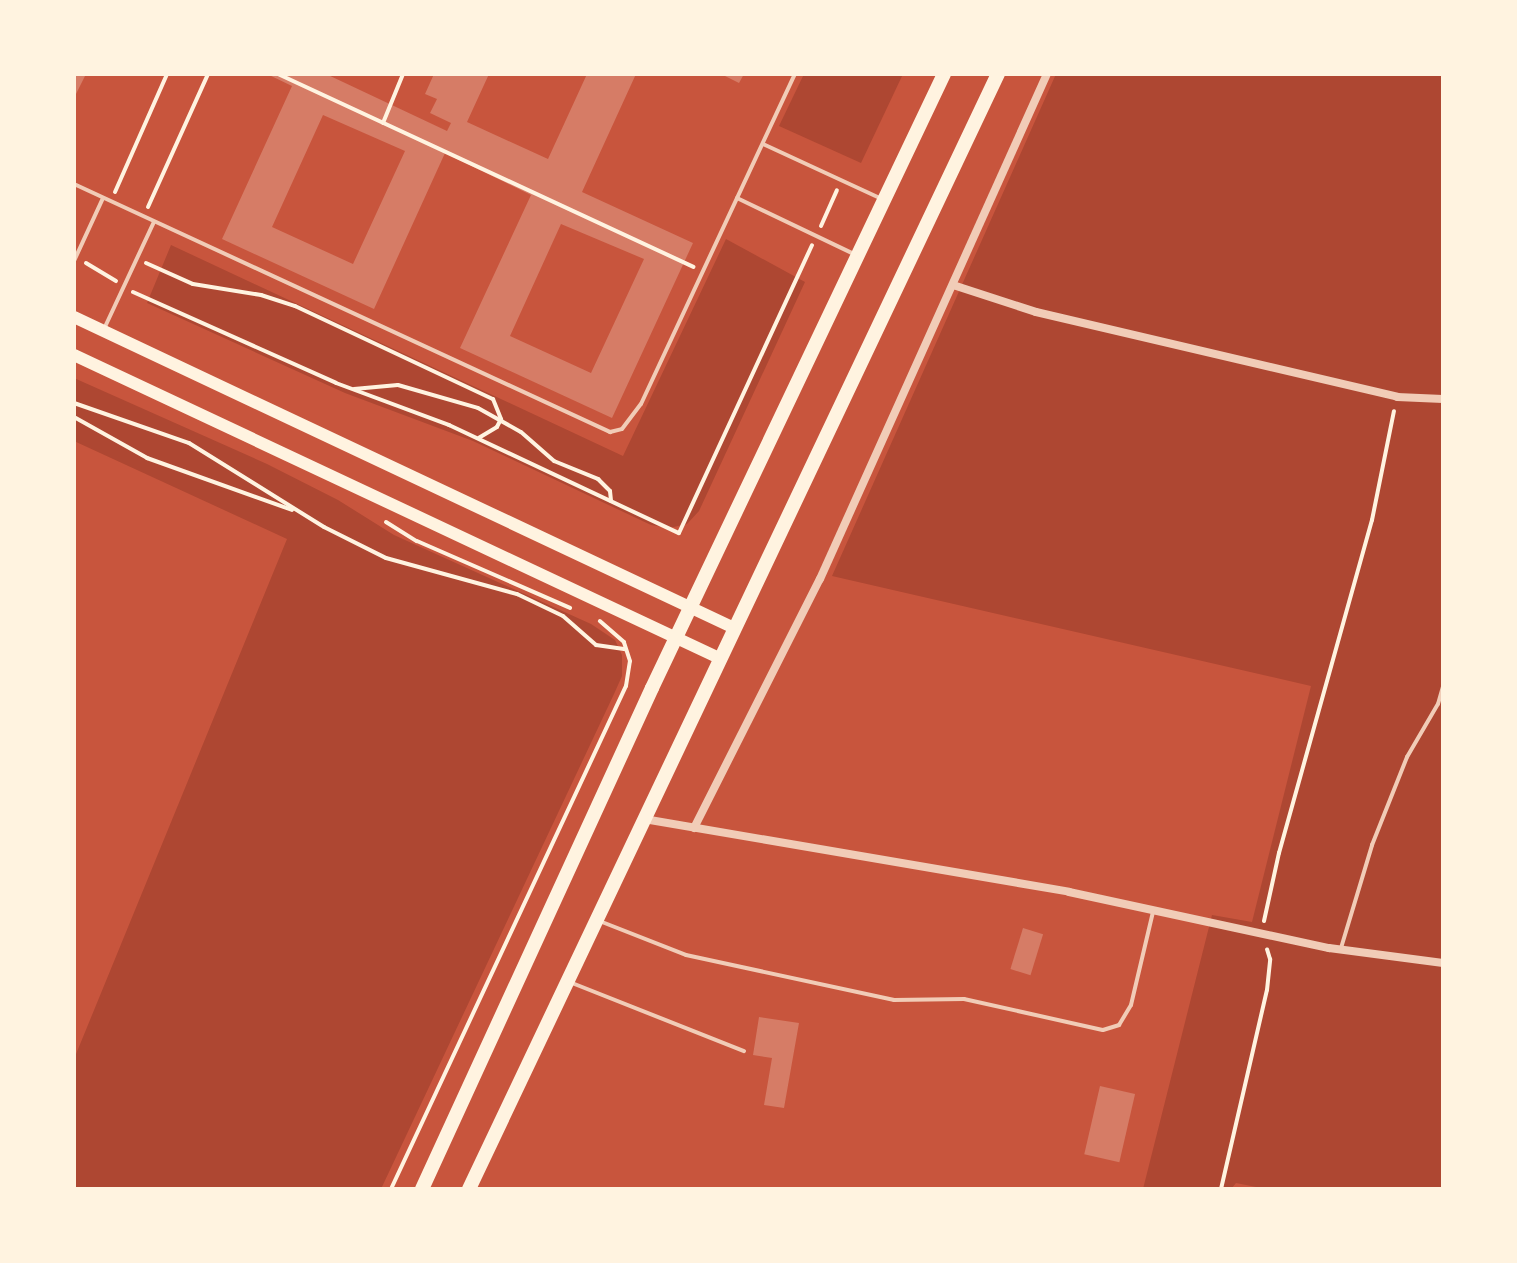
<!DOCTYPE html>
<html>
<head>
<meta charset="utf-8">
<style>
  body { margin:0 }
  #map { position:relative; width:1517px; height:1263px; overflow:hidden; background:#c8553d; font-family:"Libre Baskerville",serif }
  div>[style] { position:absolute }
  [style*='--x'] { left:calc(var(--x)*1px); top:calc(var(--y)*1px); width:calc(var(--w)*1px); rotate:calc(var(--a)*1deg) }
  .green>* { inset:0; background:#ae4732 }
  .building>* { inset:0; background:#d67c66; transform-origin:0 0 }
  .path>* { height:4px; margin:-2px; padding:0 2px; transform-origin:2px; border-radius:2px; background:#fff3e0 }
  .service>* { height:4px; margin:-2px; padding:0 2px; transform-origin:2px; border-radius:2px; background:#f1ccb7 }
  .minor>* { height:8px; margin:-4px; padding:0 4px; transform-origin:4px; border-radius:4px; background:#f1ccb7 }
  .secondary>* { height:12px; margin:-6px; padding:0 6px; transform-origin:6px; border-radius:6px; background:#fff3e0 }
  .primary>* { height:14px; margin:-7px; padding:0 7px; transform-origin:7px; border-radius:7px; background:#fff3e0 }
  span { translate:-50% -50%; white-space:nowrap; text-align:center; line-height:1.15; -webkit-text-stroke:8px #fff3e0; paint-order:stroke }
  .frame { position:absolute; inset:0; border:76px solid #fff3e0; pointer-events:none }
</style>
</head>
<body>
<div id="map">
  <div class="green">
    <i style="clip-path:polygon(804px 74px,903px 74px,861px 163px,779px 126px)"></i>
    <i style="clip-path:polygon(1056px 74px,1443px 74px,1443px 1189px,1266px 1189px,1236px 1183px,1231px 1189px,1143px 1189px,1212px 915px,1252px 922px,1311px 686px,832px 576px)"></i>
    <i style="clip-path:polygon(726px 239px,805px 282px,699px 511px,687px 524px,669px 528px,651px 525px,473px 441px,345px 393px,147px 303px,171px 245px,623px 456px)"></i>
    <i style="clip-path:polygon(74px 378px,267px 464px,338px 500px,394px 535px,591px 624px,615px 640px,622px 655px,622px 676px,614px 694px,381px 1189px,74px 1189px,74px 1059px,287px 539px,74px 441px)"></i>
  </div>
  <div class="building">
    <i style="clip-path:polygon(74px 74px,86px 74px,74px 98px)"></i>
    <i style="clip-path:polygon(evenodd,267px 74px,326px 74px,447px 131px,451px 123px,430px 113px,437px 99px,425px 94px,434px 74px,489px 74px,467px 122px,548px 159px,587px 74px,636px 74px,582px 192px,693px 243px,612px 418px,460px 348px,531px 195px,445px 153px,374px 309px,222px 239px,292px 86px,267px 74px,323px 115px,405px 151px,353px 264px,272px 227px,323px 115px,267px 74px,561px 224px,644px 259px,591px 373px,510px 336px,561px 224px)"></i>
    <i style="clip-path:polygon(721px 74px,744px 74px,739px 83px)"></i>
    <i style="left:1023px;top:928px;width:21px;height:43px;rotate:17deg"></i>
    <i style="clip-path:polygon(759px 1017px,799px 1023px,784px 1108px,764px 1105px,772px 1058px,753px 1055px)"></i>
    <i style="left:1100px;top:1086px;width:36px;height:70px;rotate:13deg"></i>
  </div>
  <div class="path">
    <i style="--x:278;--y:74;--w:458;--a:24.9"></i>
    <i style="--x:383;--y:123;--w:53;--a:-67.8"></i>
    <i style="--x:115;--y:192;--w:129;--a:-66.2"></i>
    <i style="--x:148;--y:207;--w:146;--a:-65.7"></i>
    <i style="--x:821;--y:226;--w:39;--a:-66"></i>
    <i style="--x:86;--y:263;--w:35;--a:31"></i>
    <i style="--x:146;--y:263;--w:51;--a:24.1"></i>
    <i style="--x:193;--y:284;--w:69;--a:9.2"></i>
    <i style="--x:261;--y:295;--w:36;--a:18"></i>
    <i style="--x:295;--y:306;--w:219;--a:25.2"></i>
    <i style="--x:493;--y:399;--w:22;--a:68"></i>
    <i style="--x:501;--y:419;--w:9;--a:117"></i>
    <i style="--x:497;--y:427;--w:21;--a:149"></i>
    <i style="--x:133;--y:292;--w:222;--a:24.1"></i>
    <i style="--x:336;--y:383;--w:121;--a:20.4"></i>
    <i style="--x:449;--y:425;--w:254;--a:25.2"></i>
    <i style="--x:679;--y:533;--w:317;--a:-65.2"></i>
    <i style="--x:354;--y:389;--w:44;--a:-5.2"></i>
    <i style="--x:398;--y:385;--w:83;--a:16"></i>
    <i style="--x:478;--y:408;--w:49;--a:29.2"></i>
    <i style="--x:521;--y:432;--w:44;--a:41.3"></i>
    <i style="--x:554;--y:461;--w:48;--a:22.2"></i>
    <i style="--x:598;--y:479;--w:17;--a:45"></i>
    <i style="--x:610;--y:491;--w:10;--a:84"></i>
    <i style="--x:74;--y:403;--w:122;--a:19.2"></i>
    <i style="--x:189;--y:443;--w:159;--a:31.9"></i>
    <i style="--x:324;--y:527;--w:69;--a:26.6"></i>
    <i style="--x:386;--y:558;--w:136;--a:15.4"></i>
    <i style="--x:517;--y:594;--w:51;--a:25.6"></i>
    <i style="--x:563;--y:616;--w:44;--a:41.3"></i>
    <i style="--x:596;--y:645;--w:30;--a:8"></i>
    <i style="--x:74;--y:417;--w:84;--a:29.3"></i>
    <i style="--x:147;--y:458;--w:154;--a:19.7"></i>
    <i style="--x:386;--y:522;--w:36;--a:32"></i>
    <i style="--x:417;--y:541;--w:167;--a:23.6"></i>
    <i style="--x:1264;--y:921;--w:70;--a:-77.6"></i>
    <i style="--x:1279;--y:853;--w:346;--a:-74.4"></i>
    <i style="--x:1372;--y:520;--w:111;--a:-78.6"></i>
    <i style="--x:391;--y:1189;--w:555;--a:-64.96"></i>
    <i style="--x:626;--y:686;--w:25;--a:-81"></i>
    <i style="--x:630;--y:661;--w:20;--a:-108"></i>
    <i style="--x:624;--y:642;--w:32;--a:-139"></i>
    <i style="--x:1221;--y:1189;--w:204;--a:-77"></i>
    <i style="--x:1267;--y:990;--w:31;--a:-84"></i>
    <i style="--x:1270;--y:959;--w:10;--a:-107"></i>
  </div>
  <div class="service">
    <i style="--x:763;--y:144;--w:131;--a:24.8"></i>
    <i style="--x:74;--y:184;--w:591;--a:24.83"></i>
    <i style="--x:610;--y:432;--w:12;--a:-14"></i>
    <i style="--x:622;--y:429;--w:31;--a:-53"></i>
    <i style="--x:641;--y:404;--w:364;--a:-65"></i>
    <i style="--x:737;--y:198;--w:130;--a:25.6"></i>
    <i style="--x:74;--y:261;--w:69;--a:-65.3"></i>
    <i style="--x:104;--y:329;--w:118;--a:-65"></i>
    <i style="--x:602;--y:922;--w:90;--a:21.4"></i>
    <i style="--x:686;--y:955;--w:213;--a:12.2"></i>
    <i style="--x:894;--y:1000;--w:70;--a:-0.8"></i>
    <i style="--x:964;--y:999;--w:142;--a:12.6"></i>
    <i style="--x:1103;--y:1030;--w:17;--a:-17"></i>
    <i style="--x:1119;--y:1025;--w:23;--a:-59"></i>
    <i style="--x:1131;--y:1005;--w:96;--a:-76.7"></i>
    <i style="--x:1341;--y:948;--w:108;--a:-73.2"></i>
    <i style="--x:1372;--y:845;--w:95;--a:-68.3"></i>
    <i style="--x:1407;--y:757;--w:61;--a:-59.7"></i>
    <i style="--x:1438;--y:704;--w:19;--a:-74"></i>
    <i style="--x:572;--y:983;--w:185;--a:21.6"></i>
  </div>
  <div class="minor">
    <i style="--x:953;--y:285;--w:87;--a:18"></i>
    <i style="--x:1036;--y:312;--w:371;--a:13.2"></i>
    <i style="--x:1397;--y:397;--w:46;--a:2.5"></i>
    <i style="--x:644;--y:819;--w:431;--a:9.7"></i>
    <i style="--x:1069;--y:892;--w:266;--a:12.2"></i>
    <i style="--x:1329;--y:948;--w:115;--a:7.5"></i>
    <i style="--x:694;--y:828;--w:279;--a:-63.2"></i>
    <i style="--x:820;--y:579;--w:554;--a:-65.8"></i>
  </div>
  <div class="secondary">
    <i style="--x:74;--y:317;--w:730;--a:25.23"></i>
    <i style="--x:74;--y:355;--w:713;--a:25.16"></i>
  </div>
  <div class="primary">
    <i style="--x:422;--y:1189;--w:551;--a:-65.34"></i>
    <i style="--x:652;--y:688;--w:680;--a:-64.57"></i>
    <i style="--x:469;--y:1189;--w:1234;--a:-64.62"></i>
  </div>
  <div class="frame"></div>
</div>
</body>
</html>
